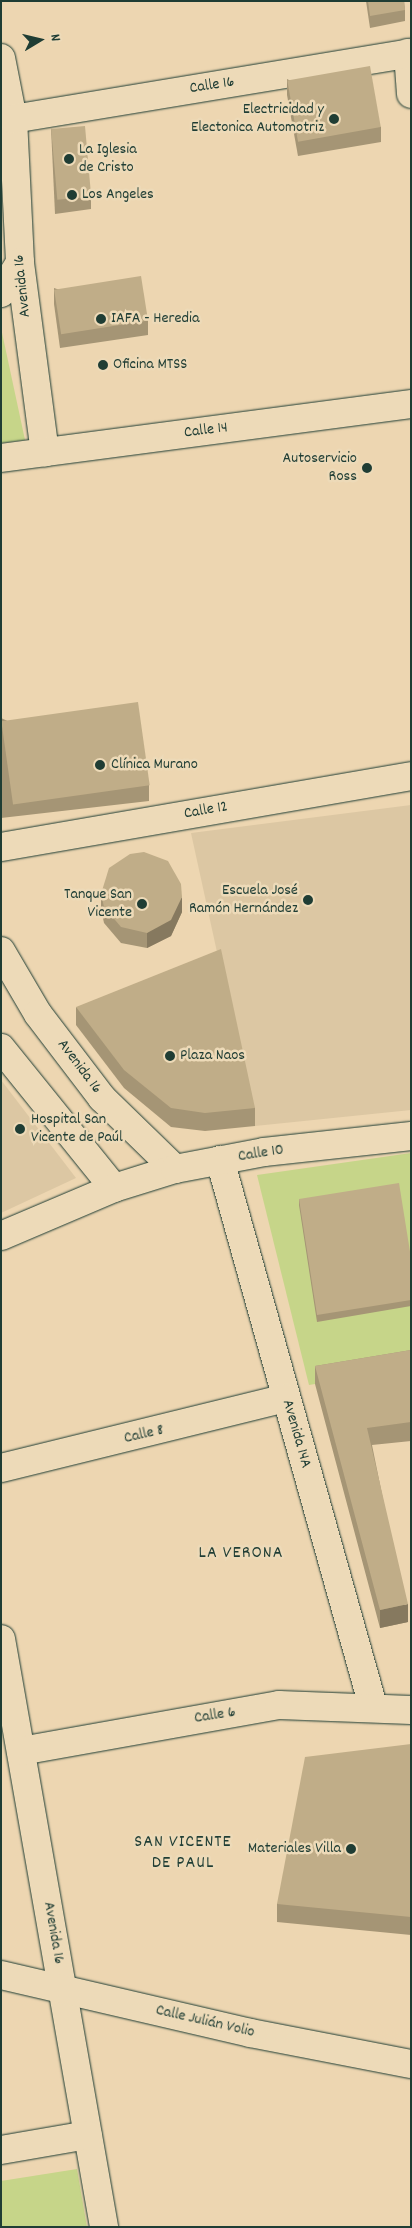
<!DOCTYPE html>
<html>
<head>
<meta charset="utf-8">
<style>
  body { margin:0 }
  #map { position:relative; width:412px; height:2228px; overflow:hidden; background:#edd6b1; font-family:Dekko,sans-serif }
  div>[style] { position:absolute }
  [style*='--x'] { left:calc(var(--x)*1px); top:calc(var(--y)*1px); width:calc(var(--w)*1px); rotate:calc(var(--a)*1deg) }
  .built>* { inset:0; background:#dcc7a3 }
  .green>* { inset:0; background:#c6d589 }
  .roads { filter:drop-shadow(0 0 1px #1f3d34) drop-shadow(0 0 1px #1f3d34) }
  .minor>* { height:28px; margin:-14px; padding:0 14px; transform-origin:14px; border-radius:14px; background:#eddab8 }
  .major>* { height:28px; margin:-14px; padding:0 14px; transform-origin:14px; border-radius:14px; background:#eddab8 }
  .wall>* { inset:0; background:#a59575 }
  .shaded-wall>* { inset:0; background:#86795f }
  .building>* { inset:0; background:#c0ad88; transform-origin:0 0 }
  .dots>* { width:14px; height:14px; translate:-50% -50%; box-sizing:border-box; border:2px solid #eddab8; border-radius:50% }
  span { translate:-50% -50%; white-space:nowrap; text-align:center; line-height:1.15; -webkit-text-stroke:5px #eddab8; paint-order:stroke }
  .street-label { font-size:16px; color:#1f3d34 }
  .poi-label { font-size:16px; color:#1f3d34 }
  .right { translate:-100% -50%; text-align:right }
  .left { translate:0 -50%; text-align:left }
  .neighbourhood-label { font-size:18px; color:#1f3d34; letter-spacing:1px }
  .frame { position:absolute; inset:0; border:2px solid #1f3d34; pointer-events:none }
  .north { position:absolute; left:15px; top:15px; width:50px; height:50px; -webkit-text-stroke:4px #eddab8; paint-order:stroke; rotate:81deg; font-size:14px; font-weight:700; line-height:20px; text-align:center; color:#1f3d34 }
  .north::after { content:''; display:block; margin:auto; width:18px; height:22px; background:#1f3d34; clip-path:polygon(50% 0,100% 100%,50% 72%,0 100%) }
</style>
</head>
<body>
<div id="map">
  <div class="built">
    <i style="clip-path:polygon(411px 805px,411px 1110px,255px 1126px,191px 833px)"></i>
    <i style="clip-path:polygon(1px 1080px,76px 1178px,1px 1213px)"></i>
  </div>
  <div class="green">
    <i style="clip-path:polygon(1px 328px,25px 440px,1px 443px)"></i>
    <i style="clip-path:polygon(411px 1153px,411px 1368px,309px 1385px,257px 1175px)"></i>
    <i style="clip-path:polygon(77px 2169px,87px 2227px,1px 2227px,1px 2181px)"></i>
  </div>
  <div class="roads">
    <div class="minor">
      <i style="--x:408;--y:53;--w:41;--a:85.8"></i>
      <i style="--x:13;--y:119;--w:144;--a:87.2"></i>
      <i style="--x:20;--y:263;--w:191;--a:82.5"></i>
      <i style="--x:1;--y:293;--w:36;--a:-58"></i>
      <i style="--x:1;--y:458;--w:414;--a:-7.5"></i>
      <i style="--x:1;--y:847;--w:416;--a:-9.8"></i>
      <i style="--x:1;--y:951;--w:73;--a:59.6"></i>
      <i style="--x:38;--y:1014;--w:106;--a:52.7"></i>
      <i style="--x:102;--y:1098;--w:102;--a:44.2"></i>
      <i style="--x:1;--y:1048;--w:180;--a:51.1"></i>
      <i style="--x:220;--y:1160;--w:567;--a:74.35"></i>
      <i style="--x:1;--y:1236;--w:123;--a:-23"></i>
      <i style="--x:114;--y:1188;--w:64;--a:-17.3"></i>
      <i style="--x:175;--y:1169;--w:91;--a:-10.8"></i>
      <i style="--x:264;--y:1152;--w:148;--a:-6.2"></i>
      <i style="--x:1;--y:1468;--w:293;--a:-13.8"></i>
      <i style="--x:1;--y:1639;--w:597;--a:80.06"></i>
      <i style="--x:21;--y:1751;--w:262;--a:-10.1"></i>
      <i style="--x:279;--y:1705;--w:132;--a:2.2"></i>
      <i style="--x:1;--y:1975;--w:256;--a:13.1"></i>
      <i style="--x:250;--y:2033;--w:164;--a:10.9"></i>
      <i style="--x:1;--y:2150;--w:88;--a:-9.8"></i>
    </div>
    <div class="major">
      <i style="--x:1;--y:58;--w:62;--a:78.9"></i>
      <i style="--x:13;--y:119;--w:403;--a:-9.4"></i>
    </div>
  </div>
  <div class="wall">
    <i style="clip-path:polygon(366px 1px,404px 1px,405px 10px,405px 21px,370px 28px)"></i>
    <i style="clip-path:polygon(287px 79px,381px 127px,381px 142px,298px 156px,287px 95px)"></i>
    <i style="clip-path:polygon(51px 128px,91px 197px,91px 209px,55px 214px)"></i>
    <i style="clip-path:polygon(54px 288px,148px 320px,148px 335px,60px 348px,54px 304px)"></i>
    <i style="clip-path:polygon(1px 718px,149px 785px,149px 801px,1px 818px)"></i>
    <i style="clip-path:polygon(101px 894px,182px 912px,171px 936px,147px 948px,121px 943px,104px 923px,101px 909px)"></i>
    <i style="clip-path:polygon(76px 1007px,255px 1108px,255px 1126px,205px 1131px,171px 1127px,124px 1088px,76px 1025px)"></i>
    <i style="clip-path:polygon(299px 1199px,411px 1258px,411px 1306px,317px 1322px,299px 1205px)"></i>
    <i style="clip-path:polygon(411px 1350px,411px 1441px,372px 1445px,408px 1622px,380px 1628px,315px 1384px,315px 1366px)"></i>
    <i style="clip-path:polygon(411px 1744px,411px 1935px,277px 1922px,277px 1904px)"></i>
  </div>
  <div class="shaded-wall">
    <i style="clip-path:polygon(182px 897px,182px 912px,171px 936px,147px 948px,147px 933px)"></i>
    <i style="clip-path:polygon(408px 1604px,408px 1622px,380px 1628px,380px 1610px)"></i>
  </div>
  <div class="building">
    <i style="clip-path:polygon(368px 1px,404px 1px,405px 10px,370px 16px)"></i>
    <i style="left:370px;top:66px;width:62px;height:84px;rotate:80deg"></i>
    <i style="left:85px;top:126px;width:71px;height:34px;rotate:85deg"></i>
    <i style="left:141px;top:276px;width:45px;height:88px;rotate:81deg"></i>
    <i style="left:138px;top:702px;width:84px;height:138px;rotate:82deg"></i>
    <i style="clip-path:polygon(144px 852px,168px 861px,181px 884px,182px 897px,171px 920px,147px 933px,121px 927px,104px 907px,101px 894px,109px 868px,130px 854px)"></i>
    <i style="clip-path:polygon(221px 949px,255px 1108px,205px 1113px,171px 1108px,124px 1070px,76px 1007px)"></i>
    <i style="clip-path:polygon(399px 1183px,411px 1258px,411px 1300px,317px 1315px,299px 1199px)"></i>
    <i style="clip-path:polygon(411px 1350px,411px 1422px,367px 1428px,408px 1604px,380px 1610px,315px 1366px)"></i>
    <i style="clip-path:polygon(411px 1744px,411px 1917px,277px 1904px,305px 1757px)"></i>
  </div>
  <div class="dots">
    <i style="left:334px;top:119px;background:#1f3d34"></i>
    <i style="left:69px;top:159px;background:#1f3d34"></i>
    <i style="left:72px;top:195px;background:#1f3d34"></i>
    <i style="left:101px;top:319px;background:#1f3d34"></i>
    <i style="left:103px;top:365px;background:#1f3d34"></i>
    <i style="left:367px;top:468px;background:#1f3d34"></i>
    <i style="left:100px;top:765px;background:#1f3d34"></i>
    <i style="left:308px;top:900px;background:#1f3d34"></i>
    <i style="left:142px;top:904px;background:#1f3d34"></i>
    <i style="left:170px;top:1056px;background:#1f3d34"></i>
    <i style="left:20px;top:1129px;background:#1f3d34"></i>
    <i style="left:351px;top:1849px;background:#1f3d34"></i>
  </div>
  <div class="street-label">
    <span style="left:212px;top:86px;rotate:-9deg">Calle 16</span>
    <span style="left:23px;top:286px;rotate:-96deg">Avenida 16</span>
    <span style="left:206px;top:431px;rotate:-7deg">Calle 14</span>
    <span style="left:206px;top:811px;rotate:-10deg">Calle 12</span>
    <span style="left:79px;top:1067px;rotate:53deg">Avenida 16</span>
    <span style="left:261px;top:1154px;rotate:-9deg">Calle 10</span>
    <span style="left:296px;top:1434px;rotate:74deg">Avenida 14A</span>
    <span style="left:144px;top:1435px;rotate:-13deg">Calle 8</span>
    <span style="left:215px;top:1716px;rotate:-9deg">Calle 6</span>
    <span style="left:53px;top:1933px;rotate:80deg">Avenida 16</span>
    <span style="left:205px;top:2022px;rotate:13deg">Calle Julián Volio</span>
  </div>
  <div class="poi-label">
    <span class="right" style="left:324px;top:119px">Electricidad y<br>Electonica Automotriz</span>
    <span class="left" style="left:79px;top:159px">La Iglesia<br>de Cristo</span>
    <span class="left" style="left:82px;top:195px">Los Angeles</span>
    <span class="left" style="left:111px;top:319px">IAFA - Heredia</span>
    <span class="left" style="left:113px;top:365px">Oficina MTSS</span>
    <span class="right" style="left:357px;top:468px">Autoservicio<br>Ross</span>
    <span class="left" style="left:111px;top:765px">Clínica Murano</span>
    <span class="right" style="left:298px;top:900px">Escuela José<br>Ramón Hernández</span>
    <span class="right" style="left:132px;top:904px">Tanque San<br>Vicente</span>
    <span class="left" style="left:180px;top:1056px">Plaza Naos</span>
    <span class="left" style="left:31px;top:1129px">Hospital San<br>Vicente de Paúl</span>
    <span class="right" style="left:341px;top:1849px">Materiales Villa</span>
  </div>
  <div class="neighbourhood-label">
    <span style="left:241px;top:1554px">LA VERONA</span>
    <span style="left:183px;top:1854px">SAN VICENTE<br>DE PAUL</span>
  </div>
  <div class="frame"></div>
  <div class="north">N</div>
</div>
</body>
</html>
